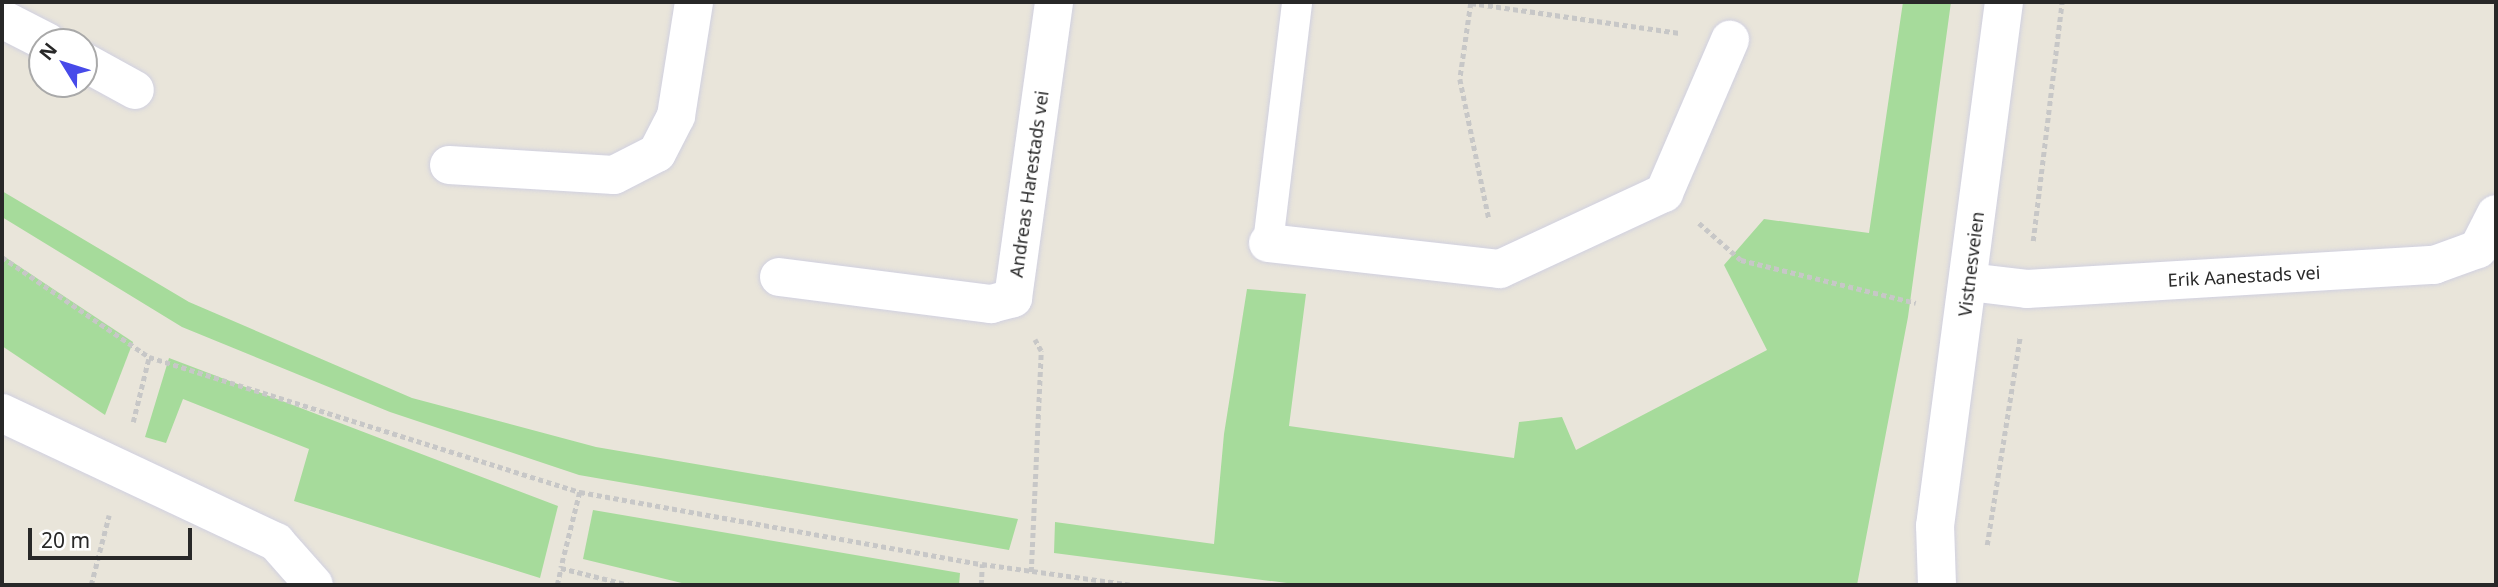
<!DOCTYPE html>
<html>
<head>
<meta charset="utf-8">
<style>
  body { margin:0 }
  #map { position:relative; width:2498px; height:587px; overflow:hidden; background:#e9e5da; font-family:"Noto Sans",sans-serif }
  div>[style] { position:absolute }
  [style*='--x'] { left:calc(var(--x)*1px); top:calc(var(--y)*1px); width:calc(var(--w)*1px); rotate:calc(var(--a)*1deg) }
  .green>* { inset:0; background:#a6db9b }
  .path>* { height:4.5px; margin-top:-2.25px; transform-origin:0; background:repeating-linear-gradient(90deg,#c7c7c7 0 5px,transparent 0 8.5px) }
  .roads { filter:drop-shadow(0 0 2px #d0d0e0) drop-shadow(0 0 2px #d0d0e0) }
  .lane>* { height:30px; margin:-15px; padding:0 15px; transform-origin:15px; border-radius:15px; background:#fff }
  .street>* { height:38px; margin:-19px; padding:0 19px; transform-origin:19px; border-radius:19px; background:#fff }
  .secondary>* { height:38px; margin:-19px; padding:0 19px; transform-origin:19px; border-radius:19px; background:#fff }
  span { translate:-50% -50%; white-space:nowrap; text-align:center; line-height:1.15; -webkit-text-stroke:5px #fff; paint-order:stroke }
  .street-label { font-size:18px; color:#282828 }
  .frame { position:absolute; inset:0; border:4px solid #282828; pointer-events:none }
  .north { position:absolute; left:28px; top:28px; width:70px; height:70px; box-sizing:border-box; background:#fff; border:2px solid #a9a9a9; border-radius:50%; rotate:308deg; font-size:19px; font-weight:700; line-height:28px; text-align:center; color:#282828 }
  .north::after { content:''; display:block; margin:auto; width:24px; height:32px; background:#474ae9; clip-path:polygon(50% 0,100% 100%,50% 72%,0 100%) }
  .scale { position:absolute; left:28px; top:528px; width:164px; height:32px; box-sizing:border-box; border:4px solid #282828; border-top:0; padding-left:9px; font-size:21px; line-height:24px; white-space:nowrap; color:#282828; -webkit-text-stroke:5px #fff; paint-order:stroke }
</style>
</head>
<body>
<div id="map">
  <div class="green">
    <i style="clip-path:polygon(1903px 2px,1951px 2px,1908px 317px,1857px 585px,1302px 585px,1054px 553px,1055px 522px,1214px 544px,1224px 434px,1247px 289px,1306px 294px,1289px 426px,1514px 458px,1519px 422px,1562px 417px,1576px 450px,1767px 350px,1724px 265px,1764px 219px,1869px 233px)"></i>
    <i style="clip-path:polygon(2px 191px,189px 302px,412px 398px,596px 447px,1018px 519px,1009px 550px,579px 475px,390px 412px,182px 327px,2px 217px)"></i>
    <i style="clip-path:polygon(2px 255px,133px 342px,105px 415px,2px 346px)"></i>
    <i style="clip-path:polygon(169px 358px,558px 506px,540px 578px,294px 501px,309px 449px,183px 399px,166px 443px,145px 437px)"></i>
    <i style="clip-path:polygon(593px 510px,960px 573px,959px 585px,690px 585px,583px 559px)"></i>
  </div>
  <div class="path">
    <i style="--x:1471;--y:3;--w:77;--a:98.2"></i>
    <i style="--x:1460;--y:79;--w:143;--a:78.3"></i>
    <i style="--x:1471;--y:3;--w:211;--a:8.2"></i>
    <i style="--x:1699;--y:223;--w:56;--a:41.4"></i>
    <i style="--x:1741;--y:260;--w:180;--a:13.8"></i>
    <i style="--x:2033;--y:241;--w:241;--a:-83.1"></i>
    <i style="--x:2;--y:257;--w:178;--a:34.2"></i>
    <i style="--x:149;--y:357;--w:452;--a:17.4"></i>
    <i style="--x:580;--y:492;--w:408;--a:10.2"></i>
    <i style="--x:982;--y:564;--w:152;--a:7.9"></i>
    <i style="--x:133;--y:422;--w:67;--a:-76.2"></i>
    <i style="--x:580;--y:492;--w:78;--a:104"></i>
    <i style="--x:561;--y:568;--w:70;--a:14"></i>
    <i style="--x:1987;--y:545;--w:212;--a:-81"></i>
    <i style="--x:1031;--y:572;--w:221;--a:-87.4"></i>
    <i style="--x:1041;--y:351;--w:13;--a:-119"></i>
    <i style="--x:91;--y:585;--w:72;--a:-75.6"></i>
    <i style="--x:557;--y:585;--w:17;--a:-77"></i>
    <i style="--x:981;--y:585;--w:21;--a:-87"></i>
  </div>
  <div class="roads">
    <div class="lane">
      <i style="--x:1268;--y:243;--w:243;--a:-83.1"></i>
    </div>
    <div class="street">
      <i style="--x:2;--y:19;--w:51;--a:27.1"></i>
      <i style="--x:84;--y:62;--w:58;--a:28.8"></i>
      <i style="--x:449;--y:165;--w:165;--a:3.5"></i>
      <i style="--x:614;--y:175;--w:48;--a:-27.1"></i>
      <i style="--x:657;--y:153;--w:42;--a:-62.8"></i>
      <i style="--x:676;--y:116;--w:115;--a:-81"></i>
      <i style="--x:1268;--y:243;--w:233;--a:6.4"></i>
      <i style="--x:1500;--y:269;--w:181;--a:-24.9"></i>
      <i style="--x:1664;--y:193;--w:167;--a:-66.7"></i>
      <i style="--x:779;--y:277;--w:214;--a:7.3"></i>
      <i style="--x:991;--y:304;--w:23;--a:-15"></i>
      <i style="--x:1013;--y:298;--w:299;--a:-82.1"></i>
      <i style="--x:1969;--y:282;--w:58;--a:6.9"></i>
      <i style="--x:2027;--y:289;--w:408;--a:-3.4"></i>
      <i style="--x:2434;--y:265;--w:47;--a:-20"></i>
      <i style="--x:2478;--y:249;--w:39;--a:-63"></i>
      <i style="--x:2;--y:413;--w:303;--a:25.2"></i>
      <i style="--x:276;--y:542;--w:57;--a:48.5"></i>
    </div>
    <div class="secondary">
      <i style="--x:1937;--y:585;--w:59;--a:-91.9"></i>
      <i style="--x:1935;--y:526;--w:529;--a:-82.5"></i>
    </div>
  </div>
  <div class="street-label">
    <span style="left:1029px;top:184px;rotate:-82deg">Andreas Harestads vei</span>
    <span style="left:1971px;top:264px;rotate:-83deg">Vistnesveien</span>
    <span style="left:2244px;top:276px;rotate:-3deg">Erik Aanestads vei</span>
  </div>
  <div class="frame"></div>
  <div class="north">N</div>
  <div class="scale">20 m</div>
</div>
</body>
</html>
